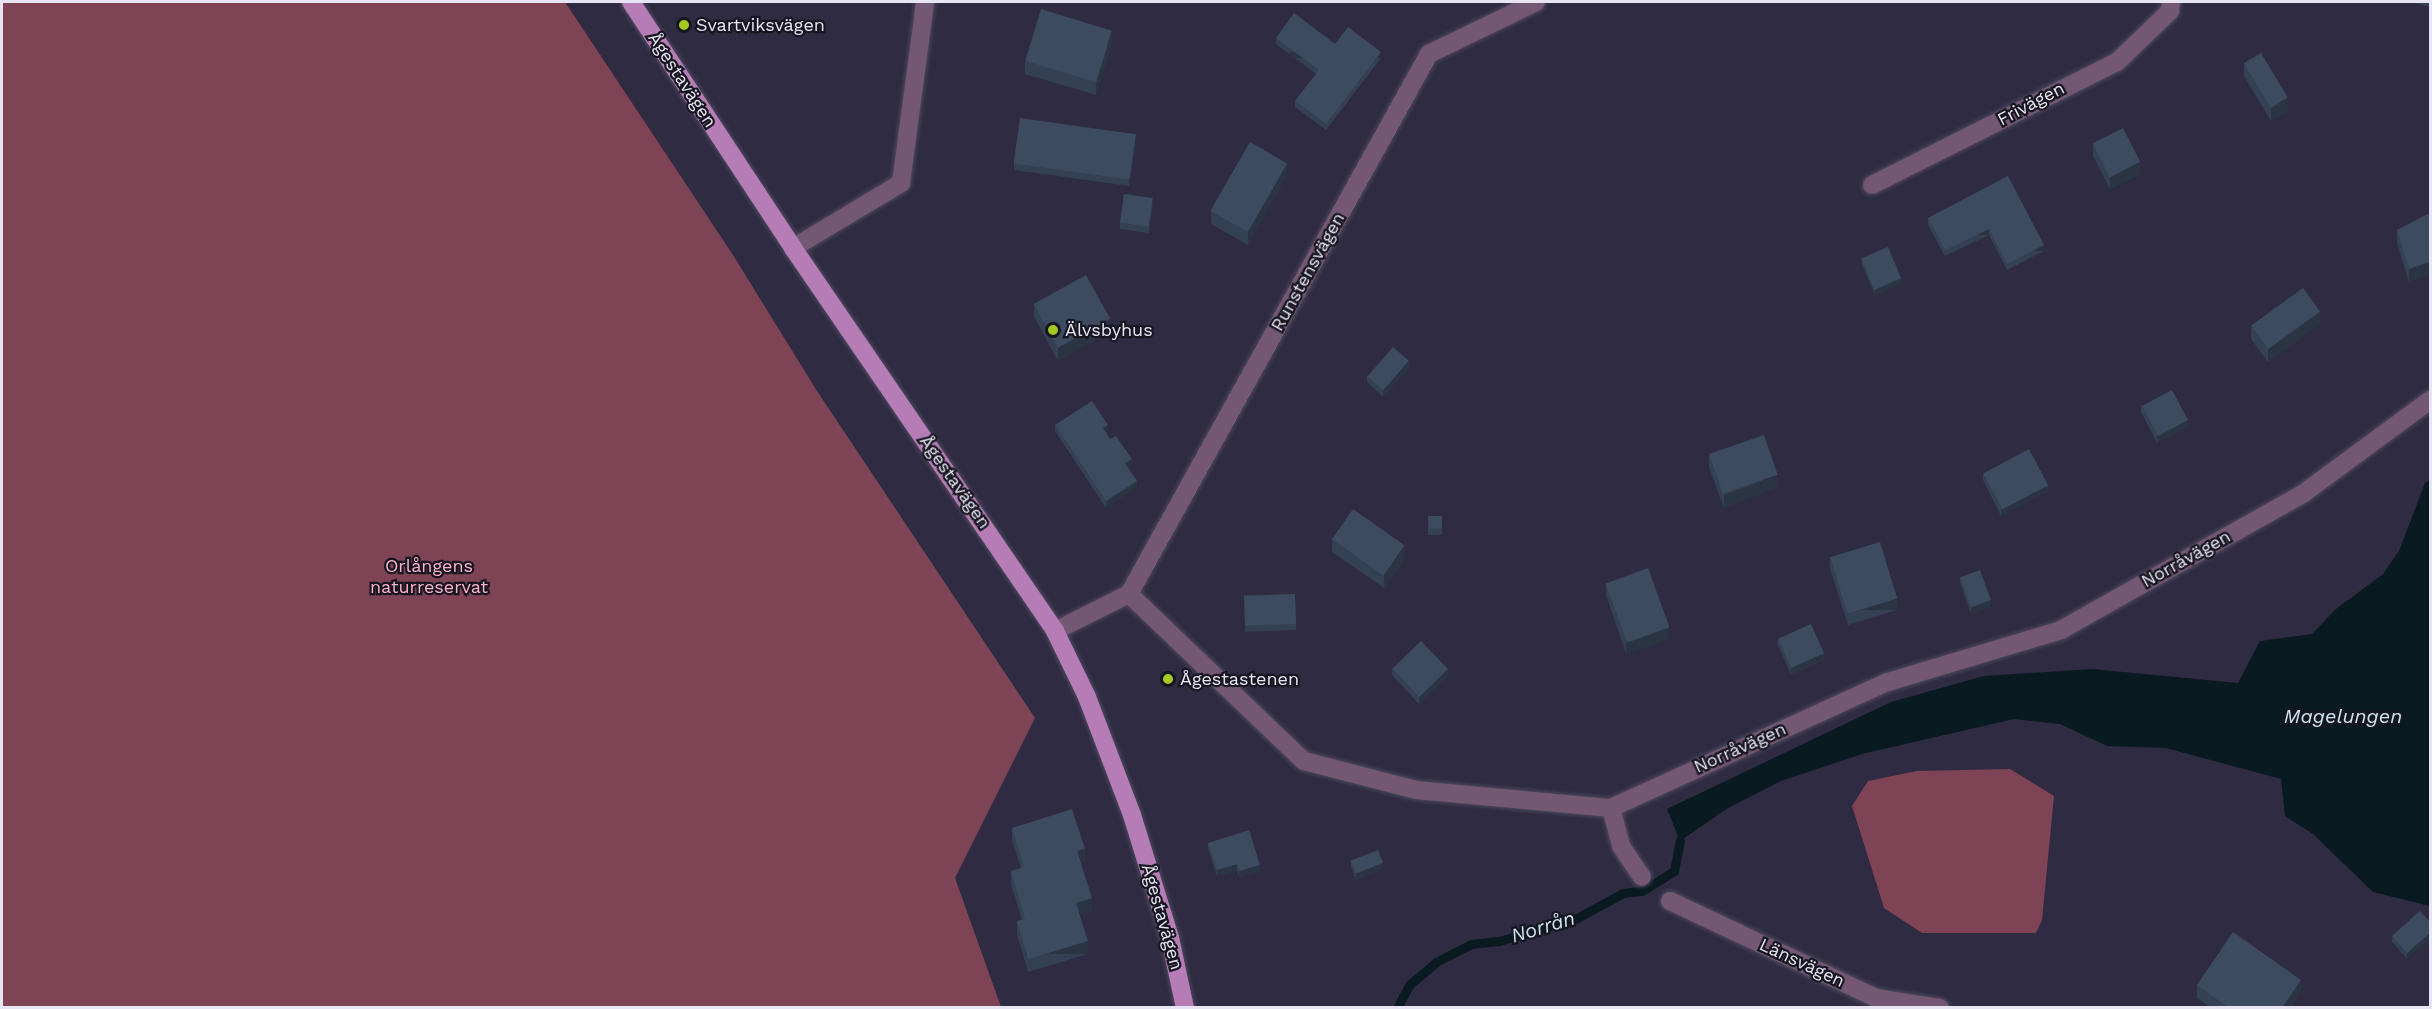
<!DOCTYPE html>
<html>
<head>
<meta charset="utf-8">
<style>
  body { margin:0 }
  #map { position:relative; width:2432px; height:1009px; overflow:hidden; background:#2f2b42; font-family:"Work Sans",sans-serif }
  div>[style] { position:absolute }
  [style*='--x'] { left:calc(var(--x)*1px); top:calc(var(--y)*1px); width:calc(var(--w)*1px); rotate:calc(var(--a)*1deg) }
  .green>* { inset:0; background:#7f4356 }
  .water>* { inset:0; background:#091a20 }
  .stream>* { height:9px; margin:-4.5px; padding:0 4.5px; transform-origin:4.5px; border-radius:4.5px; background:#091a20 }
  .roads { filter:drop-shadow(0 0 2px #4c495e) drop-shadow(0 0 2px #4c495e) }
  .minor>* { height:18px; margin:-9px; padding:0 9px; transform-origin:9px; border-radius:9px; background:#735773 }
  .major>* { height:18px; margin:-9px; padding:0 9px; transform-origin:9px; border-radius:9px; background:#b57cb6 }
  .wall>* { inset:0; background:#344053; transform-origin:0 0 }
  .shaded-wall>* { inset:0; background:#2a3443; transform-origin:0 0 }
  .building>* { inset:0; background:#3c4b60; transform-origin:0 0 }
  .dots>* { width:16px; height:16px; translate:-50% -50%; box-sizing:border-box; border:3px solid #171620; border-radius:50% }
  span { translate:-50% -50%; white-space:nowrap; text-align:center; line-height:1.15; -webkit-text-stroke:4.5px #171620; paint-order:stroke }
  .poi-label { font-size:18px; color:#e7e5f4 }
  .left { translate:0 -50%; text-align:left }
  .street-label { font-size:18px; color:#e7e5f4 }
  .park-label { font-size:18px; color:#ffb2c9 }
  .water-label { font-size:20px; color:#cce6f0; font-style:italic }
  .frame { position:absolute; inset:0; border:3px solid #e7e5f4; pointer-events:none }
</style>
</head>
<body>
<div id="map">
  <div class="green">
    <i style="clip-path:polygon(2px 2px,565px 2px,733px 255px,817px 391px,1035px 718px,955px 878px,1001px 1007px,2px 1007px)"></i>
    <i style="clip-path:polygon(2010px 769px,2054px 796px,2042px 920px,2036px 933px,1922px 933px,1884px 908px,1852px 806px,1868px 781px,1917px 771px)"></i>
  </div>
  <div class="water">
    <i style="clip-path:polygon(2430px 480px,2430px 906px,2373px 892px,2313px 834px,2285px 816px,2281px 779px,2166px 748px,2107px 746px,2060px 724px,2014px 719px,1862px 754px,1781px 781px,1728px 808px,1680px 841px,1667px 809px,1891px 702px,1984px 676px,2092px 669px,2238px 683px,2260px 641px,2312px 634px,2336px 609px,2383px 574px,2399px 551px,2425px 483px)"></i>
  </div>
  <div class="stream">
    <i style="--x:1397;--y:1008;--w:26;--a:-62"></i>
    <i style="--x:1409;--y:985;--w:35;--a:-40"></i>
    <i style="--x:1436;--y:962;--w:39;--a:-27"></i>
    <i style="--x:1471;--y:944;--w:28;--a:-6"></i>
    <i style="--x:1499;--y:941;--w:81;--a:-16.4"></i>
    <i style="--x:1577;--y:918;--w:52;--a:-28.5"></i>
    <i style="--x:1623;--y:893;--w:19;--a:-6"></i>
    <i style="--x:1642;--y:891;--w:38;--a:-32"></i>
    <i style="--x:1674;--y:871;--w:31;--a:-79"></i>
  </div>
  <div class="roads">
    <div class="minor">
      <i style="--x:1872;--y:185;--w:274;--a:-26.7"></i>
      <i style="--x:2117;--y:62;--w:74;--a:-43.9"></i>
      <i style="--x:2170;--y:11;--w:9;--a:-84"></i>
      <i style="--x:793;--y:248;--w:126;--a:-31"></i>
      <i style="--x:901;--y:183;--w:183;--a:-82.4"></i>
      <i style="--x:1129;--y:594;--w:242;--a:43.7"></i>
      <i style="--x:1304;--y:761;--w:116;--a:14.5"></i>
      <i style="--x:1416;--y:790;--w:196;--a:5.3"></i>
      <i style="--x:1611;--y:808;--w:304;--a:-24.5"></i>
      <i style="--x:1888;--y:682;--w:181;--a:-16.7"></i>
      <i style="--x:2061;--y:630;--w:279;--a:-29.4"></i>
      <i style="--x:2304;--y:493;--w:157;--a:-36.4"></i>
      <i style="--x:1129;--y:594;--w:618;--a:-60.95"></i>
      <i style="--x:1429;--y:54;--w:119;--a:-25.9"></i>
      <i style="--x:1055;--y:631;--w:83;--a:-26.6"></i>
      <i style="--x:1611;--y:808;--w:39;--a:75"></i>
      <i style="--x:1621;--y:846;--w:37;--a:56"></i>
      <i style="--x:1670;--y:901;--w:228;--a:25.2"></i>
      <i style="--x:1876;--y:998;--w:65;--a:8.9"></i>
    </div>
    <div class="major">
      <i style="--x:631;--y:2;--w:295;--a:56.6"></i>
      <i style="--x:793;--y:248;--w:464;--a:55.6"></i>
      <i style="--x:1055;--y:631;--w:73;--a:64.1"></i>
      <i style="--x:1087;--y:697;--w:126;--a:69.1"></i>
      <i style="--x:1132;--y:815;--w:129;--a:72.8"></i>
      <i style="--x:1170;--y:938;--w:72;--a:77.9"></i>
    </div>
  </div>
  <div class="wall">
    <i style="clip-path:polygon(2409px 2px,2430px 2px,2430px 7px)"></i>
    <i style="clip-path:polygon(1276px 38px,1335px 44px,1381px 58px,1326px 130px,1295px 107px,1295px 101px,1316px 74px,1276px 44px)"></i>
    <i style="clip-path:polygon(1112px 44px,1096px 95px,1025px 74px,1025px 61px)"></i>
    <i style="clip-path:polygon(2244px 63px,2288px 111px,2271px 121px,2244px 76px)"></i>
    <i style="clip-path:polygon(1136px 141px,1129px 186px,1014px 170px,1014px 164px)"></i>
    <i style="clip-path:polygon(2093px 143px,2140px 174px,2110px 189px,2093px 156px)"></i>
    <i style="clip-path:polygon(1287px 175px,1248px 245px,1211px 224px,1211px 211px)"></i>
    <i style="clip-path:polygon(2008px 176px,2044px 251px,2007px 270px,1989px 235px,1945px 256px,1928px 225px,1928px 218px)"></i>
    <i style="clip-path:polygon(1153px 204px,1149px 233px,1120px 229px,1120px 223px)"></i>
    <i style="clip-path:polygon(2430px 213px,2409px 282px,2397px 243px,2397px 230px)"></i>
    <i style="clip-path:polygon(1862px 259px,1901px 284px,1875px 295px,1862px 265px)"></i>
    <i style="clip-path:polygon(1034px 305px,1110px 332px,1058px 361px,1034px 317px)"></i>
    <i style="clip-path:polygon(2320px 324px,2268px 362px,2251px 339px,2251px 326px)"></i>
    <i style="clip-path:polygon(1409px 368px,1383px 397px,1367px 382px,1367px 376px)"></i>
    <i style="clip-path:polygon(2141px 405px,2188px 427px,2157px 443px,2141px 412px)"></i>
    <i style="clip-path:polygon(1055px 425px,1108px 431px,1106px 433px,1110px 439px,1132px 465px,1128px 467px,1137px 487px,1106px 508px,1055px 431px)"></i>
    <i style="clip-path:polygon(1709px 454px,1778px 487px,1724px 508px,1709px 467px)"></i>
    <i style="clip-path:polygon(1983px 474px,2048px 491px,2001px 516px,1983px 480px)"></i>
    <i style="left:1428px;top:516px;width:14px;height:19px"></i>
    <i style="clip-path:polygon(1332px 539px,1405px 558px,1384px 588px,1332px 552px)"></i>
    <i style="clip-path:polygon(1830px 556px,1897px 610px,1848px 625px,1830px 569px)"></i>
    <i style="clip-path:polygon(1960px 577px,1991px 607px,1971px 614px,1960px 583px)"></i>
    <i style="clip-path:polygon(1606px 583px,1669px 639px,1626px 654px,1606px 595px)"></i>
    <i style="left:1295px;top:594px;width:36px;height:51px;rotate:88deg"></i>
    <i style="clip-path:polygon(1778px 639px,1824px 660px,1791px 675px,1778px 645px)"></i>
    <i style="clip-path:polygon(1392px 669px,1448px 676px,1419px 704px,1392px 675px)"></i>
    <i style="clip-path:polygon(1012px 828px,1085px 861px,1081px 862px,1092px 911px,1079px 915px,1088px 954px,1028px 972px,1017px 934px,1017px 921px,1022px 920px,1011px 884px,1011px 871px,1021px 868px,1012px 840px)"></i>
    <i style="clip-path:polygon(1208px 843px,1260px 871px,1239px 878px,1237px 870px,1217px 876px,1208px 849px)"></i>
    <i style="clip-path:polygon(1351px 860px,1383px 869px,1356px 880px,1351px 866px)"></i>
    <i style="clip-path:polygon(2420px 911px,2407px 959px,2392px 942px,2392px 936px)"></i>
    <i style="clip-path:polygon(2197px 985px,2301px 992px,2291px 1008px,2211px 1008px,2197px 998px)"></i>
  </div>
  <div class="shaded-wall">
    <i style="clip-path:polygon(1112px 31px,1112px 44px,1096px 95px,1096px 83px)"></i>
    <i style="left:1381px;top:52px;width:6px;height:91px;rotate:90deg"></i>
    <i style="clip-path:polygon(2288px 98px,2288px 111px,2271px 121px,2271px 108px)"></i>
    <i style="clip-path:polygon(1136px 134px,1136px 141px,1129px 186px,1129px 180px)"></i>
    <i style="clip-path:polygon(2140px 162px,2140px 174px,2110px 189px,2110px 177px)"></i>
    <i style="clip-path:polygon(1287px 163px,1287px 175px,1248px 245px,1248px 232px)"></i>
    <i style="clip-path:polygon(1153px 198px,1153px 204px,1149px 233px,1149px 227px)"></i>
    <i style="left:1989px;top:229px;width:6px;height:49px;rotate:90deg"></i>
    <i style="left:2044px;top:245px;width:6px;height:42px;rotate:90deg"></i>
    <i style="clip-path:polygon(2430px 262px,2430px 274px,2409px 282px,2409px 269px)"></i>
    <i style="clip-path:polygon(1901px 278px,1901px 284px,1875px 295px,1875px 289px)"></i>
    <i style="clip-path:polygon(2320px 311px,2320px 324px,2268px 362px,2268px 349px)"></i>
    <i style="clip-path:polygon(1110px 319px,1110px 332px,1058px 361px,1058px 348px)"></i>
    <i style="clip-path:polygon(1409px 361px,1409px 368px,1383px 397px,1383px 390px)"></i>
    <i style="clip-path:polygon(2188px 420px,2188px 427px,2157px 443px,2157px 436px)"></i>
    <i style="clip-path:polygon(1108px 425px,1108px 431px,1103px 434px,1103px 428px)"></i>
    <i style="clip-path:polygon(1132px 459px,1132px 465px,1125px 469px,1125px 463px)"></i>
    <i style="clip-path:polygon(1778px 475px,1778px 487px,1724px 508px,1724px 495px)"></i>
    <i style="clip-path:polygon(1137px 481px,1137px 487px,1106px 508px,1106px 501px)"></i>
    <i style="clip-path:polygon(2048px 485px,2048px 491px,2001px 516px,2001px 509px)"></i>
    <i style="clip-path:polygon(1405px 545px,1405px 558px,1384px 588px,1384px 575px)"></i>
    <i style="left:1897px;top:598px;width:12px;height:51px;rotate:90deg"></i>
    <i style="clip-path:polygon(1991px 600px,1991px 607px,1971px 614px,1971px 607px)"></i>
    <i style="clip-path:polygon(1669px 627px,1669px 639px,1626px 654px,1626px 642px)"></i>
    <i style="clip-path:polygon(1824px 653px,1824px 660px,1791px 675px,1791px 668px)"></i>
    <i style="clip-path:polygon(1448px 669px,1448px 676px,1419px 704px,1419px 697px)"></i>
    <i style="clip-path:polygon(1085px 849px,1085px 861px,1077px 863px,1077px 851px)"></i>
    <i style="clip-path:polygon(1383px 863px,1383px 869px,1356px 880px,1356px 873px)"></i>
    <i style="clip-path:polygon(1237px 864px,1237px 870px,1217px 876px,1217px 870px)"></i>
    <i style="clip-path:polygon(1260px 865px,1260px 871px,1239px 878px,1239px 871px)"></i>
    <i style="clip-path:polygon(1092px 898px,1092px 911px,1076px 916px,1076px 903px)"></i>
    <i style="clip-path:polygon(2430px 933px,2430px 939px,2407px 959px,2407px 953px)"></i>
    <i style="left:1088px;top:941px;width:13px;height:63px;rotate:90deg"></i>
    <i style="clip-path:polygon(2301px 980px,2301px 992px,2291px 1008px,2282px 1008px)"></i>
  </div>
  <div class="building">
    <i style="left:1041px;top:9px;width:74px;height:54px;rotate:17deg"></i>
    <i style="clip-path:polygon(1294px 13px,1335px 44px,1348px 27px,1381px 52px,1326px 124px,1295px 101px,1319px 70px,1276px 38px)"></i>
    <i style="left:2261px;top:53px;width:52px;height:20px;rotate:59deg"></i>
    <i style="left:1020px;top:118px;width:117px;height:46px;rotate:8deg"></i>
    <i style="left:2123px;top:128px;width:38px;height:34px;rotate:63deg"></i>
    <i style="left:1250px;top:142px;width:43px;height:79px;rotate:30deg"></i>
    <i style="clip-path:polygon(2008px 176px,2044px 245px,2007px 264px,1989px 229px,1945px 250px,1928px 218px)"></i>
    <i style="left:1124px;top:194px;width:29px;height:29px;rotate:8deg"></i>
    <i style="clip-path:polygon(2430px 213px,2430px 262px,2409px 269px,2397px 230px)"></i>
    <i style="left:1888px;top:247px;width:34px;height:29px;rotate:67deg"></i>
    <i style="left:1086px;top:275px;width:50px;height:60px;rotate:61deg"></i>
    <i style="left:2303px;top:288px;width:29px;height:64px;rotate:54deg"></i>
    <i style="left:1393px;top:347px;width:21px;height:39px;rotate:41deg"></i>
    <i style="left:2172px;top:390px;width:34px;height:34px;rotate:62deg"></i>
    <i style="clip-path:polygon(1092px 401px,1108px 425px,1103px 428px,1110px 439px,1116px 436px,1132px 459px,1125px 463px,1137px 481px,1106px 501px,1055px 425px)"></i>
    <i style="left:1764px;top:435px;width:42px;height:58px;rotate:71deg"></i>
    <i style="left:2029px;top:449px;width:41px;height:52px;rotate:62deg"></i>
    <i style="left:1353px;top:509px;width:63px;height:37px;rotate:35deg"></i>
    <i style="clip-path:polygon(1428px 516px,1442px 516px,1442px 528px,1429px 529px)"></i>
    <i style="left:1880px;top:542px;width:59px;height:52px;rotate:73deg"></i>
    <i style="left:1648px;top:568px;width:63px;height:45px;rotate:70deg"></i>
    <i style="left:1980px;top:570px;width:32px;height:21px;rotate:70deg"></i>
    <i style="left:1295px;top:594px;width:30px;height:51px;rotate:88deg"></i>
    <i style="left:1811px;top:624px;width:32px;height:36px;rotate:66deg"></i>
    <i style="left:1421px;top:641px;width:39px;height:40px;rotate:46deg"></i>
    <i style="clip-path:polygon(1072px 809px,1085px 849px,1077px 851px,1092px 898px,1076px 903px,1088px 941px,1028px 959px,1017px 921px,1025px 919px,1011px 871px,1024px 867px,1012px 828px)"></i>
    <i style="clip-path:polygon(1249px 830px,1260px 865px,1239px 871px,1237px 864px,1217px 870px,1208px 843px)"></i>
    <i style="left:1378px;top:850px;width:14px;height:29px;rotate:69deg"></i>
    <i style="clip-path:polygon(2420px 911px,2430px 922px,2430px 933px,2407px 953px,2392px 936px)"></i>
    <i style="clip-path:polygon(2233px 932px,2301px 980px,2282px 1008px,2229px 1008px,2197px 985px)"></i>
  </div>
  <div class="dots">
    <i style="left:684px;top:25px;background:#a5c822"></i>
    <i style="left:1053px;top:330px;background:#a5c822"></i>
    <i style="left:1168px;top:679px;background:#a5c822"></i>
  </div>
  <div class="poi-label">
    <span class="left" style="left:696px;top:25px">Svartviksvägen</span>
    <span class="left" style="left:1065px;top:330px">Älvsbyhus</span>
    <span class="left" style="left:1180px;top:679px">Ågestastenen</span>
  </div>
  <div class="street-label">
    <span style="left:682px;top:80px;rotate:57deg">Ågestavägen</span>
    <span style="left:2031px;top:104px;rotate:-28deg">Frivägen</span>
    <span style="left:1308px;top:272px;rotate:-61deg">Runstensvägen</span>
    <span style="left:955px;top:482px;rotate:55deg">Ågestavägen</span>
    <span style="left:2186px;top:559px;rotate:-29deg">Norråvägen</span>
    <span style="left:1740px;top:748px;rotate:-24deg">Norråvägen</span>
    <span style="left:1162px;top:917px;rotate:74deg">Ågestavägen</span>
    <span style="left:1802px;top:963px;rotate:25deg">Länsvägen</span>
  </div>
  <div class="park-label">
    <span style="left:429px;top:577px">Orlångens<br>naturreservat</span>
  </div>
  <div class="water-label">
    <span style="left:2343px;top:716px">Magelungen</span>
    <span style="left:1543px;top:927px;rotate:-17deg">Norrån</span>
  </div>
  <div class="frame"></div>
</div>
</body>
</html>
